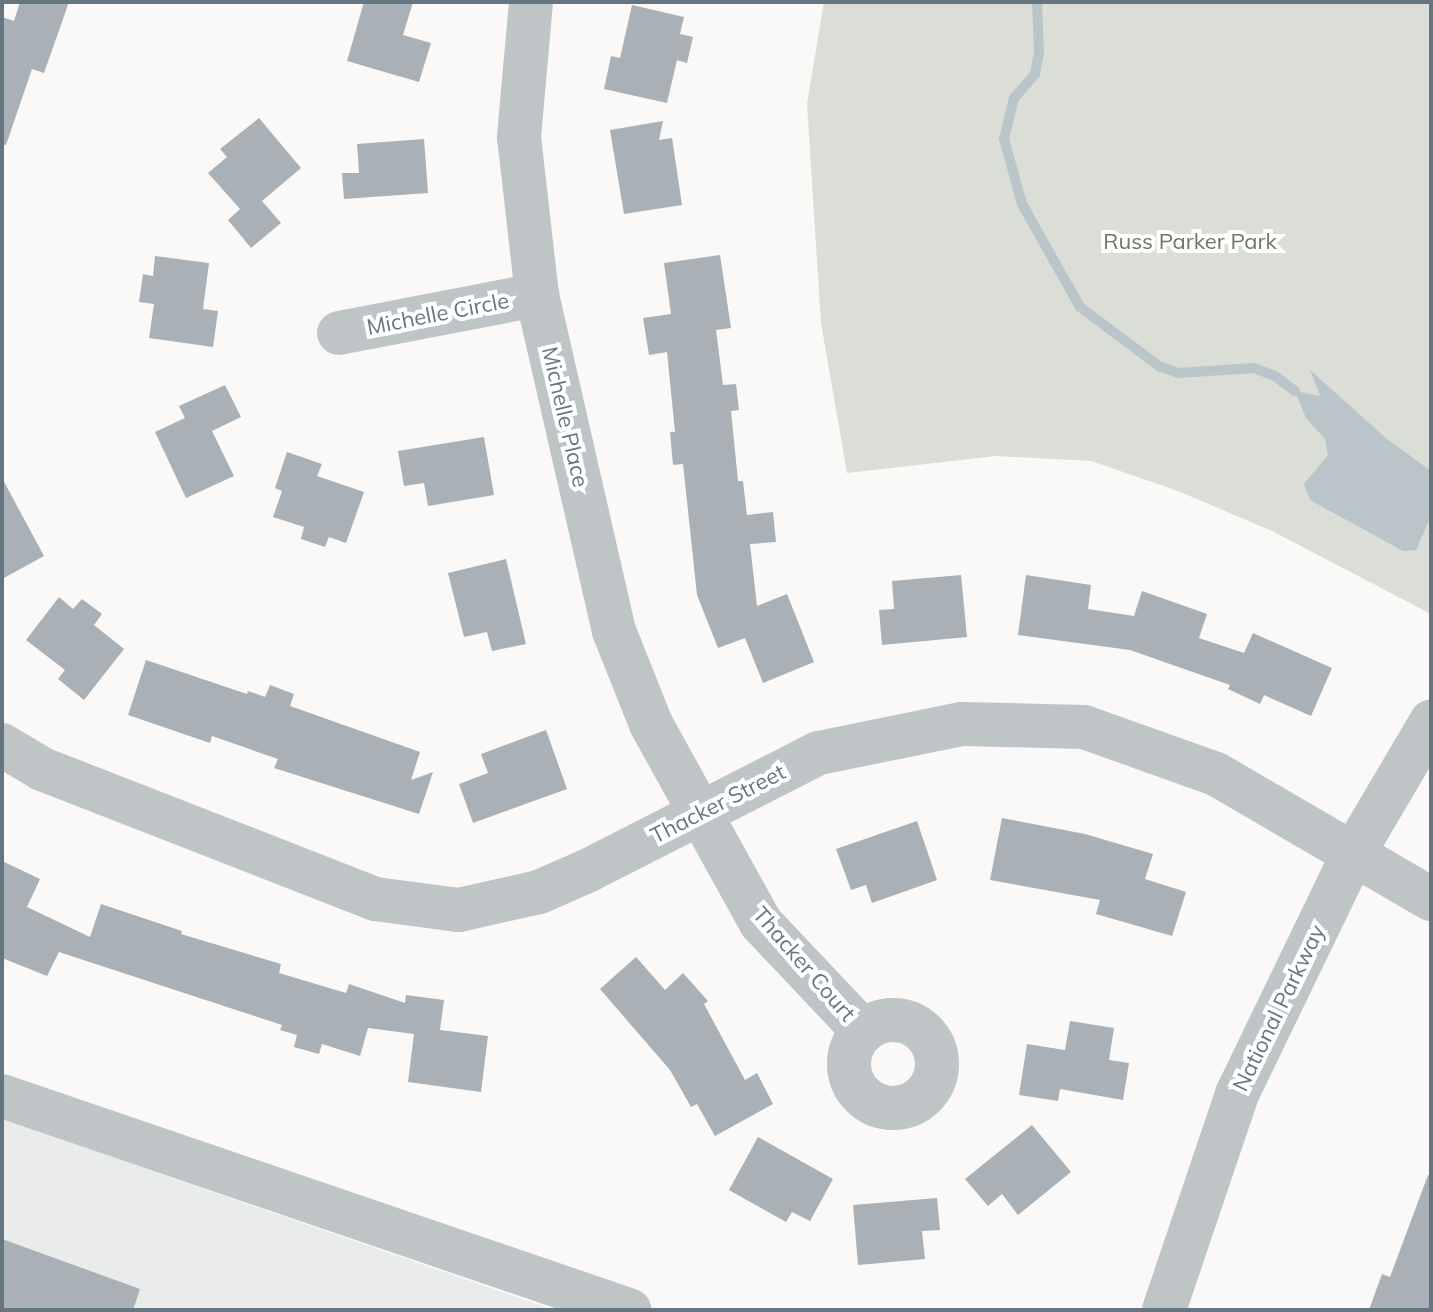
<!DOCTYPE html>
<html>
<head>
<meta charset="utf-8">
<style>
  body { margin:0 }
  #map { position:relative; width:1433px; height:1312px; overflow:hidden; background:#faf9f8; font-family:Mulish,sans-serif }
  div>[style] { position:absolute }
  [style*='--x'] { left:calc(var(--x)*1px); top:calc(var(--y)*1px); width:calc(var(--w)*1px); rotate:calc(var(--a)*1deg) }
  .built>* { inset:0; background:#eaebeb }
  .green>* { inset:0; background:#daded7 }
  .water>* { inset:0; background:#bac5c9 }
  .stream>* { height:10px; margin:-5px; padding:0 5px; transform-origin:5px; border-radius:5px; background:#bac5c9 }
  .building>* { inset:0; background:#a9b0b6 }
  .minor>* { height:44px; margin:-22px; padding:0 22px; transform-origin:22px; border-radius:22px; background:#bfc4c7 }
  .minor>.ring { margin:-22px; padding:0; box-sizing:content-box; background:none; border:44px solid #bfc4c7; border-radius:50% }
  span { translate:-50% -50%; white-space:nowrap; text-align:center; line-height:1.15; -webkit-text-stroke:8px #fff; paint-order:stroke }
  .park-label { font-size:22px; color:#697966 }
  .street-label { font-size:22px; color:#667680 }
  .frame { position:absolute; inset:0; border:4px solid #667680; pointer-events:none }
</style>
</head>
<body>
<div id="map">
  <div class="built">
    <i style="clip-path:polygon(2px 1119px,554px 1310px,2px 1310px)"></i>
  </div>
  <div class="green">
    <i style="clip-path:polygon(824px 2px,1431px 2px,1431px 614px,1272px 531px,1178px 491px,1091px 461px,996px 456px,847px 473px,821px 323px,807px 104px)"></i>
  </div>
  <div class="water">
    <i style="clip-path:polygon(1310px 370px,1387px 439px,1431px 471px,1431px 516px,1416px 550px,1403px 551px,1310px 500px,1304px 484px,1328px 455px,1325px 439px,1306px 418px,1295px 391px,1320px 396px)"></i>
  </div>
  <div class="stream">
    <i style="--x:1037;--y:2;--w:50;--a:87.7"></i>
    <i style="--x:1039;--y:52;--w:22;--a:100"></i>
    <i style="--x:1035;--y:74;--w:32;--a:131"></i>
    <i style="--x:1014;--y:98;--w:42;--a:103.7"></i>
    <i style="--x:1004;--y:139;--w:67;--a:74.5"></i>
    <i style="--x:1022;--y:204;--w:118;--a:60.6"></i>
    <i style="--x:1080;--y:307;--w:99;--a:36.8"></i>
    <i style="--x:1159;--y:366;--w:20;--a:20"></i>
    <i style="--x:1178;--y:373;--w:76;--a:-3.8"></i>
    <i style="--x:1254;--y:368;--w:22;--a:21"></i>
    <i style="--x:1275;--y:376;--w:25;--a:37"></i>
  </div>
  <div class="building">
    <i style="clip-path:polygon(20px 2px,69px 2px,44px 73px,32px 69px,6px 145px,2px 144px,2px 17px,14px 21px)"></i>
    <i style="clip-path:polygon(364px 2px,413px 2px,403px 35px,431px 43px,419px 82px,347px 61px)"></i>
    <i style="clip-path:polygon(632px 5px,684px 17px,680px 34px,693px 37px,687px 63px,677px 60px,667px 103px,604px 89px,611px 56px,620px 58px)"></i>
    <i style="clip-path:polygon(259px 118px,301px 168px,262px 201px,281px 223px,251px 248px,228px 220px,240px 209px,208px 173px,227px 157px,220px 149px)"></i>
    <i style="clip-path:polygon(663px 121px,659px 140px,672px 138px,682px 205px,624px 214px,610px 130px)"></i>
    <i style="clip-path:polygon(424px 139px,428px 193px,344px 199px,342px 173px,359px 173px,357px 144px)"></i>
    <i style="clip-path:polygon(720px 255px,731px 328px,716px 330px,723px 385px,736px 384px,739px 410px,731px 411px,738px 481px,743px 481px,747px 515px,773px 512px,776px 542px,750px 544px,757px 606px,787px 594px,814px 662px,763px 683px,745px 638px,718px 648px,697px 595px,683px 464px,673px 465px,670px 432px,675px 432px,667px 352px,649px 355px,643px 318px,671px 314px,664px 263px)"></i>
    <i style="clip-path:polygon(155px 256px,209px 263px,203px 309px,218px 311px,213px 347px,149px 338px,154px 304px,139px 302px,143px 274px,153px 276px)"></i>
    <i style="clip-path:polygon(225px 385px,241px 417px,212px 431px,234px 476px,186px 498px,155px 432px,185px 418px,179px 406px)"></i>
    <i style="clip-path:polygon(484px 437px,494px 495px,428px 506px,424px 483px,404px 486px,398px 451px)"></i>
    <i style="clip-path:polygon(287px 452px,322px 464px,317px 476px,364px 492px,346px 543px,329px 537px,325px 547px,301px 539px,304px 527px,273px 517px,282px 491px,275px 488px)"></i>
    <i style="clip-path:polygon(2px 478px,44px 556px,2px 579px)"></i>
    <i style="clip-path:polygon(506px 559px,526px 644px,492px 651px,487px 632px,464px 637px,448px 573px)"></i>
    <i style="clip-path:polygon(961px 575px,967px 637px,882px 645px,879px 610px,894px 609px,892px 581px)"></i>
    <i style="clip-path:polygon(1026px 575px,1091px 585px,1088px 609px,1134px 616px,1142px 591px,1207px 614px,1199px 638px,1244px 653px,1253px 633px,1332px 668px,1311px 716px,1264px 695px,1260px 704px,1228px 689px,1230px 685px,1130px 650px,1018px 635px)"></i>
    <i style="clip-path:polygon(59px 597px,73px 609px,82px 599px,102px 614px,94px 625px,124px 649px,84px 700px,58px 679px,65px 670px,26px 640px)"></i>
    <i style="clip-path:polygon(146px 660px,247px 694px,248px 691px,265px 697px,270px 685px,294px 694px,290px 706px,420px 752px,411px 780px,433px 772px,419px 814px,274px 768px,278px 759px,212px 736px,210px 743px,128px 715px)"></i>
    <i style="clip-path:polygon(546px 730px,567px 789px,473px 823px,459px 784px,488px 773px,481px 754px)"></i>
    <i style="clip-path:polygon(1002px 818px,1085px 834px,1153px 854px,1145px 879px,1186px 892px,1172px 936px,1096px 914px,1100px 900px,990px 880px)"></i>
    <i style="clip-path:polygon(917px 821px,937px 880px,872px 903px,866px 885px,851px 890px,836px 849px)"></i>
    <i style="clip-path:polygon(2px 861px,40px 879px,27px 907px,90px 937px,101px 904px,182px 931px,181px 934px,281px 964px,279px 973px,346px 993px,349px 984px,405px 1003px,406px 995px,444px 1000px,440px 1030px,488px 1036px,481px 1092px,408px 1082px,414px 1034px,368px 1028px,360px 1056px,322px 1044px,319px 1054px,294px 1047px,297px 1035px,280px 1030px,282px 1025px,59px 952px,47px 976px,2px 958px)"></i>
    <i style="clip-path:polygon(636px 957px,665px 990px,683px 973px,708px 1001px,704px 1004px,745px 1080px,757px 1073px,773px 1104px,715px 1136px,697px 1104px,691px 1107px,670px 1070px,600px 989px)"></i>
    <i style="clip-path:polygon(1070px 1021px,1114px 1028px,1109px 1060px,1129px 1063px,1123px 1100px,1060px 1089px,1058px 1101px,1019px 1095px,1027px 1044px,1065px 1050px)"></i>
    <i style="clip-path:polygon(1032px 1125px,1071px 1172px,1018px 1215px,1002px 1194px,988px 1206px,965px 1179px)"></i>
    <i style="clip-path:polygon(758px 1137px,833px 1179px,810px 1221px,792px 1212px,786px 1222px,729px 1190px)"></i>
    <i style="clip-path:polygon(1428px 1175px,1431px 1176px,1431px 1310px,1369px 1310px,1382px 1274px,1390px 1277px)"></i>
    <i style="clip-path:polygon(937px 1198px,940px 1230px,922px 1231px,925px 1259px,858px 1265px,853px 1205px)"></i>
    <i style="clip-path:polygon(2px 1239px,140px 1289px,133px 1310px,2px 1310px)"></i>
  </div>
  <div class="minor">
    <i style="--x:531;--y:2;--w:136;--a:95.1"></i>
    <i style="--x:519;--y:137;--w:159;--a:83.5"></i>
    <i style="--x:537;--y:295;--w:345;--a:77.1"></i>
    <i style="--x:614;--y:631;--w:100;--a:68.3"></i>
    <i style="--x:651;--y:724;--w:227;--a:61.1"></i>
    <i style="--x:761;--y:923;--w:149;--a:46.6"></i>
    <i style="--x:339;--y:333;--w:202;--a:-10.9"></i>
    <i style="--x:2;--y:745;--w:47;--a:31"></i>
    <i style="--x:42;--y:769;--w:357;--a:21.3"></i>
    <i style="--x:375;--y:899;--w:85;--a:7.5"></i>
    <i style="--x:459;--y:910;--w:82;--a:-12.7"></i>
    <i style="--x:539;--y:892;--w:52;--a:-23.6"></i>
    <i style="--x:587;--y:871;--w:260;--a:-27"></i>
    <i style="--x:819;--y:753;--w:146;--a:-11.5"></i>
    <i style="--x:962;--y:724;--w:122;--a:1.4"></i>
    <i style="--x:1084;--y:727;--w:140;--a:19.6"></i>
    <i style="--x:1216;--y:774;--w:249;--a:30.2"></i>
    <i class="ring" style="left:849px;top:1020px;width:44px;height:44px"></i>
    <i style="--x:2;--y:1096;--w:663;--a:18.85"></i>
    <i style="--x:1164;--y:1310;--w:228;--a:-71.3"></i>
    <i style="--x:1237;--y:1094;--w:264;--a:-64.2"></i>
    <i style="--x:1352;--y:856;--w:156;--a:-59.5"></i>
  </div>
  <div class="park-label">
    <span style="left:1190px;top:242px">Russ Parker Park</span>
  </div>
  <div class="street-label">
    <span style="left:438px;top:314px;rotate:-11deg">Michelle Circle</span>
    <span style="left:565px;top:417px;rotate:77deg">Michelle Place</span>
    <span style="left:718px;top:804px;rotate:-27deg">Thacker Street</span>
    <span style="left:804px;top:964px;rotate:49deg">Thacker Court</span>
    <span style="left:1279px;top:1008px;rotate:-64deg">National Parkway</span>
  </div>
  <div class="frame"></div>
</div>
</body>
</html>
